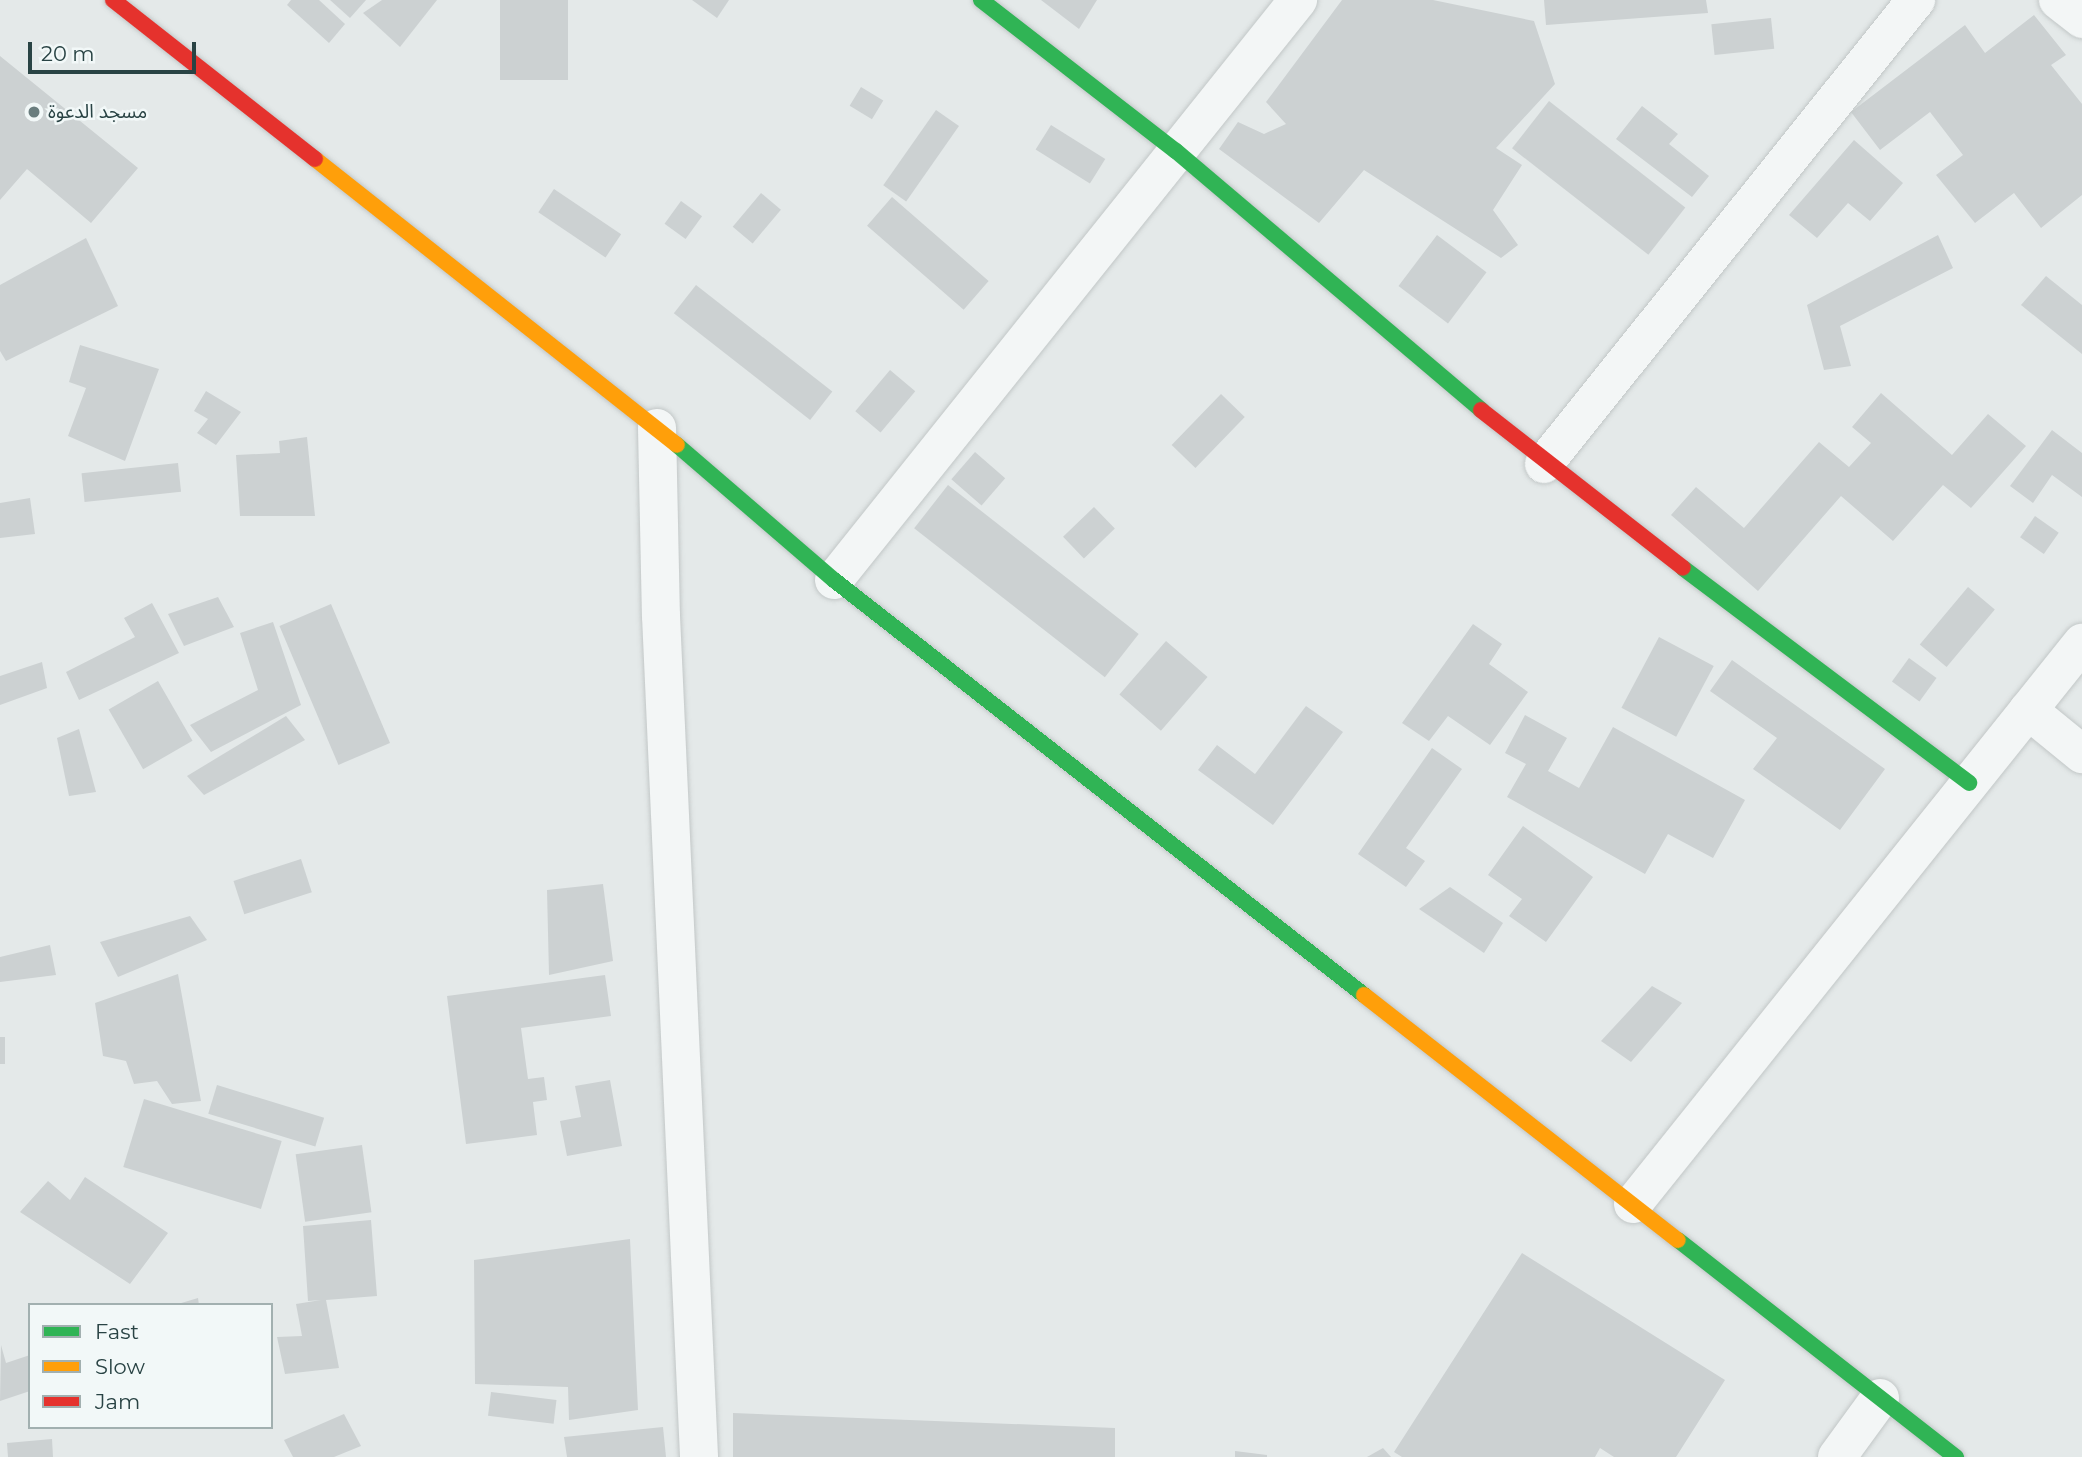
<!DOCTYPE html>
<html>
<head>
<meta charset="utf-8">
<style>
  body { margin:0 }
  #map { position:relative; width:2082px; height:1457px; overflow:hidden; background:#e4e9e9; font-family:Montserrat,"Noto Sans Arabic",sans-serif }
  div>[style] { position:absolute }
  [style*='--x'] { left:calc(var(--x)*1px); top:calc(var(--y)*1px); width:calc(var(--w)*1px); rotate:calc(var(--a)*1deg) }
  .building>* { inset:0; background:#ccd1d2; transform-origin:0 0 }
  .roads { filter:drop-shadow(0 0 2px #c2c7c7) drop-shadow(0 0 2px #c2c7c7) }
  .street>* { height:38px; margin:-19px; padding:0 19px; transform-origin:19px; border-radius:19px; background:#f3f6f6 }
  .fast>* { height:16px; margin:-8px; padding:0 8px; transform-origin:8px; border-radius:8px; background:#30b455 }
  .slow>* { height:16px; margin:-8px; padding:0 8px; transform-origin:8px; border-radius:8px; background:#ff9f0a }
  .jam>* { height:16px; margin:-8px; padding:0 8px; transform-origin:8px; border-radius:8px; background:#e5322d }
  .dots>* { width:19px; height:19px; translate:-50% -50%; box-sizing:border-box; border:4px solid #f2f8f8; border-radius:50% }
  span { translate:-50% -50%; white-space:nowrap; text-align:center; line-height:1.15; -webkit-text-stroke:5px #f2f8f8; paint-order:stroke }
  .poi-label { font-size:19px; color:#294344 }
  .left { translate:0 -50%; text-align:left }
  .legend { position:absolute; left:28px; top:1303px; width:245px; height:126px; box-sizing:border-box; background:#f2f8f8; border:2px solid #a2b0b0; margin:0; padding:9px 12px; list-style:none; font-size:21px; color:#294344 }
  .legend li { display:flex; align-items:center; gap:14px; height:35px }
  .legend b { width:35px; border:2px solid #a2b0b0 }
  .scale { position:absolute; left:28px; top:42px; width:168px; height:32px; box-sizing:border-box; border:4px solid #294344; border-top:0; padding-left:9px; font-size:21px; line-height:24px; white-space:nowrap; color:#294344; -webkit-text-stroke:5px #f2f8f8; paint-order:stroke }
</style>
</head>
<body>
<div id="map">
  <div class="building">
    <i style="clip-path:polygon(291px 0,319px 0,345px 24px,329px 43px,287px 5px)"></i>
    <i style="clip-path:polygon(330px 0,366px 0,350px 18px)"></i>
    <i style="clip-path:polygon(382px 0,437px 0,400px 47px,363px 13px)"></i>
    <i style="left:500px;top:0;width:68px;height:80px"></i>
    <i style="clip-path:polygon(692px 0,729px 0,717px 18px)"></i>
    <i style="clip-path:polygon(1041px 0,1097px 0,1079px 29px)"></i>
    <i style="clip-path:polygon(1342px 0,1433px 0,1534px 21px,1555px 84px,1496px 148px,1522px 165px,1493px 210px,1518px 245px,1501px 258px,1364px 170px,1319px 223px,1219px 149px,1238px 122px,1264px 134px,1286px 124px,1266px 102px)"></i>
    <i style="clip-path:polygon(1544px 0,1706px 0,1708px 13px,1546px 25px)"></i>
    <i style="clip-path:polygon(2034px 15px,2066px 55px,2051px 65px,2082px 104px,2082px 195px,2041px 228px,2014px 193px,1975px 223px,1936px 175px,1963px 155px,1930px 112px,1880px 150px,1851px 112px,1965px 25px,1985px 53px)"></i>
    <i style="left:1771px;top:18px;width:31px;height:60px;rotate:84deg"></i>
    <i style="clip-path:polygon(0 56px,138px 168px,91px 223px,27px 169px,0 200px)"></i>
    <i style="left:861px;top:87px;width:26px;height:22px;rotate:31deg"></i>
    <i style="left:1549px;top:101px;width:173px;height:60px;rotate:38deg"></i>
    <i style="clip-path:polygon(1642px 106px,1678px 134px,1669px 144px,1709px 176px,1692px 197px,1616px 139px)"></i>
    <i style="left:936px;top:110px;width:28px;height:92px;rotate:35deg"></i>
    <i style="left:1051px;top:125px;width:64px;height:29px;rotate:32deg"></i>
    <i style="clip-path:polygon(1854px 140px,1903px 183px,1870px 221px,1848px 203px,1817px 238px,1789px 215px)"></i>
    <i style="left:554px;top:189px;width:81px;height:28px;rotate:34deg"></i>
    <i style="left:761px;top:193px;width:26px;height:44px;rotate:40deg"></i>
    <i style="left:892px;top:197px;width:128px;height:38px;rotate:41deg"></i>
    <i style="left:681px;top:201px;width:26px;height:28px;rotate:36deg"></i>
    <i style="left:1437px;top:235px;width:62px;height:64px;rotate:37deg"></i>
    <i style="clip-path:polygon(1938px 235px,1953px 268px,1840px 326px,1851px 366px,1824px 370px,1807px 305px)"></i>
    <i style="clip-path:polygon(86px 238px,118px 306px,6px 361px,0 351px,0 285px)"></i>
    <i style="clip-path:polygon(2046px 276px,2082px 305px,2082px 354px,2021px 305px)"></i>
    <i style="left:696px;top:285px;width:173px;height:36px;rotate:38deg"></i>
    <i style="clip-path:polygon(80px 345px,159px 369px,125px 461px,68px 436px,86px 388px,69px 382px)"></i>
    <i style="left:890px;top:370px;width:33px;height:54px;rotate:40deg"></i>
    <i style="clip-path:polygon(206px 391px,241px 412px,216px 445px,197px 433px,208px 419px,194px 411px)"></i>
    <i style="clip-path:polygon(1881px 393px,1952px 455px,1988px 414px,2026px 446px,1971px 508px,1943px 485px,1893px 541px,1841px 496px,1758px 591px,1671px 515px,1696px 487px,1744px 528px,1819px 442px,1849px 467px,1871px 443px,1852px 427px)"></i>
    <i style="left:1221px;top:394px;width:33px;height:71px;rotate:44deg"></i>
    <i style="clip-path:polygon(2052px 430px,2082px 453px,2082px 497px,2052px 475px,2033px 503px,2010px 486px)"></i>
    <i style="clip-path:polygon(307px 437px,315px 516px,240px 516px,236px 455px,280px 453px,279px 441px)"></i>
    <i style="left:975px;top:452px;width:40px;height:36px;rotate:41deg"></i>
    <i style="left:178px;top:463px;width:29px;height:97px;rotate:84deg"></i>
    <i style="left:948px;top:485px;width:242px;height:55px;rotate:38deg"></i>
    <i style="clip-path:polygon(30px 498px,35px 534px,0 538px,0 503px)"></i>
    <i style="left:1094px;top:507px;width:30px;height:43px;rotate:46deg"></i>
    <i style="left:2035px;top:516px;width:29px;height:26px;rotate:35deg"></i>
    <i style="left:1968px;top:587px;width:35px;height:75px;rotate:40deg"></i>
    <i style="clip-path:polygon(218px 597px,234px 627px,184px 646px,168px 614px)"></i>
    <i style="clip-path:polygon(152px 603px,179px 653px,79px 700px,66px 672px,135px 637px,124px 618px)"></i>
    <i style="left:331px;top:604px;width:151px;height:56px;rotate:67deg"></i>
    <i style="clip-path:polygon(273px 622px,301px 705px,211px 752px,190px 725px,258px 690px,240px 633px)"></i>
    <i style="clip-path:polygon(1473px 624px,1502px 644px,1489px 664px,1528px 692px,1490px 745px,1448px 716px,1429px 741px,1402px 723px)"></i>
    <i style="left:1659px;top:637px;width:62px;height:80px;rotate:28deg"></i>
    <i style="left:1166px;top:641px;width:55px;height:71px;rotate:41deg"></i>
    <i style="left:1909px;top:658px;width:34px;height:29px;rotate:36deg"></i>
    <i style="clip-path:polygon(1732px 660px,1885px 769px,1840px 830px,1753px 769px,1777px 738px,1710px 691px)"></i>
    <i style="clip-path:polygon(42px 662px,47px 688px,0 705px,0 676px)"></i>
    <i style="left:158px;top:681px;width:69px;height:57px;rotate:60deg"></i>
    <i style="clip-path:polygon(1306px 706px,1343px 732px,1273px 825px,1198px 770px,1217px 745px,1255px 774px)"></i>
    <i style="clip-path:polygon(1525px 715px,1567px 738px,1548px 771px,1579px 788px,1613px 727px,1745px 800px,1713px 858px,1668px 834px,1645px 874px,1507px 797px,1526px 764px,1505px 753px)"></i>
    <i style="clip-path:polygon(286px 716px,305px 740px,204px 795px,187px 776px)"></i>
    <i style="clip-path:polygon(79px 729px,96px 792px,69px 796px,57px 738px)"></i>
    <i style="clip-path:polygon(1432px 748px,1462px 769px,1406px 848px,1425px 861px,1406px 887px,1358px 854px)"></i>
    <i style="clip-path:polygon(1523px 826px,1593px 877px,1546px 942px,1509px 916px,1522px 899px,1488px 875px)"></i>
    <i style="left:301px;top:859px;width:35px;height:71px;rotate:72deg"></i>
    <i style="clip-path:polygon(603px 884px,613px 961px,549px 975px,547px 890px)"></i>
    <i style="clip-path:polygon(1450px 887px,1503px 923px,1484px 953px,1419px 909px)"></i>
    <i style="clip-path:polygon(190px 916px,207px 940px,118px 977px,100px 942px)"></i>
    <i style="clip-path:polygon(50px 945px,56px 975px,0 982px,0 957px)"></i>
    <i style="clip-path:polygon(178px 974px,201px 1101px,172px 1104px,157px 1081px,134px 1084px,126px 1061px,103px 1056px,95px 1003px)"></i>
    <i style="clip-path:polygon(605px 975px,611px 1016px,521px 1028px,528px 1079px,544px 1077px,547px 1100px,533px 1102px,537px 1135px,466px 1144px,447px 996px)"></i>
    <i style="clip-path:polygon(1652px 986px,1682px 1003px,1631px 1062px,1601px 1041px)"></i>
    <i style="left:0;top:1037px;width:5px;height:27px"></i>
    <i style="clip-path:polygon(610px 1080px,622px 1146px,567px 1156px,560px 1121px,581px 1117px,575px 1086px)"></i>
    <i style="left:217px;top:1085px;width:112px;height:30px;rotate:17deg"></i>
    <i style="left:144px;top:1099px;width:144px;height:71px;rotate:17deg"></i>
    <i style="left:362px;top:1145px;width:68px;height:67px;rotate:82deg"></i>
    <i style="clip-path:polygon(85px 1177px,168px 1233px,130px 1284px,20px 1212px,48px 1181px,70px 1200px)"></i>
    <i style="clip-path:polygon(371px 1220px,377px 1296px,326px 1300px,339px 1368px,285px 1374px,277px 1337px,302px 1336px,296px 1304px,321px 1300px,308px 1301px,303px 1226px)"></i>
    <i style="clip-path:polygon(630px 1239px,638px 1410px,569px 1420px,568px 1387px,475px 1384px,474px 1260px)"></i>
    <i style="clip-path:polygon(1522px 1253px,1725px 1380px,1676px 1457px,1614px 1457px,1600px 1448px,1595px 1457px,1402px 1457px,1394px 1452px)"></i>
    <i style="clip-path:polygon(198px 1298px,199px 1305px,179px 1305px,178px 1304px)"></i>
    <i style="clip-path:polygon(1px 1345px,6px 1363px,30px 1355px,30px 1391px,0 1401px)"></i>
    <i style="left:491px;top:1392px;width:66px;height:24px;rotate:7deg"></i>
    <i style="clip-path:polygon(733px 1413px,1115px 1428px,1115px 1457px,733px 1457px)"></i>
    <i style="clip-path:polygon(344px 1414px,361px 1446px,334px 1457px,293px 1457px,284px 1440px)"></i>
    <i style="clip-path:polygon(663px 1427px,666px 1457px,567px 1457px,564px 1437px)"></i>
    <i style="clip-path:polygon(52px 1439px,53px 1457px,8px 1457px,7px 1443px)"></i>
    <i style="clip-path:polygon(1383px 1448px,1391px 1457px,1367px 1457px)"></i>
    <i style="clip-path:polygon(1235px 1451px,1267px 1455px,1267px 1457px,1235px 1457px)"></i>
  </div>
  <div class="roads">
    <div class="street">
      <i style="--x:2058;--y:0;--w:31;--a:38"></i>
      <i style="--x:657;--y:428;--w:188;--a:88.8"></i>
      <i style="--x:661;--y:616;--w:842;--a:87.41"></i>
      <i style="--x:1544;--y:464;--w:595;--a:-51.28"></i>
      <i style="--x:834;--y:580;--w:743;--a:-51.34"></i>
      <i style="--x:2028;--y:710;--w:70;--a:39.2"></i>
      <i style="--x:1633;--y:1204;--w:719;--a:-51.33"></i>
      <i style="--x:1837;--y:1457;--w:73;--a:-53.9"></i>
    </div>
    <div class="fast">
      <i style="--x:981;--y:0;--w:247;--a:37.8"></i>
      <i style="--x:1176;--y:151;--w:400;--a:40.3"></i>
      <i style="--x:677;--y:445;--w:207;--a:40.7"></i>
      <i style="--x:834;--y:580;--w:673;--a:38.06"></i>
      <i style="--x:1683;--y:568;--w:358;--a:36.9"></i>
      <i style="--x:1678;--y:1240;--w:353;--a:38"></i>
    </div>
    <div class="slow">
      <i style="--x:315;--y:159;--w:461;--a:38.3"></i>
      <i style="--x:1364;--y:995;--w:398;--a:38"></i>
    </div>
    <div class="jam">
      <i style="--x:113;--y:0;--w:257;--a:38.2"></i>
      <i style="--x:1481;--y:410;--w:256;--a:38"></i>
    </div>
  </div>
  <div class="dots">
    <i style="left:34px;top:112px;background:#6a7d7e"></i>
  </div>
  <div class="poi-label">
    <span class="left" style="left:48px;top:112px">مسجد الدعوة</span>
  </div>
  <ul class="legend">
  <li><b style="height:9px;background:#30b455"></b>Fast</li>
  <li><b style="height:9px;background:#ff9f0a"></b>Slow</li>
  <li><b style="height:9px;background:#e5322d"></b>Jam</li>
  </ul>
  <div class="scale">20 m</div>
</div>
</body>
</html>
